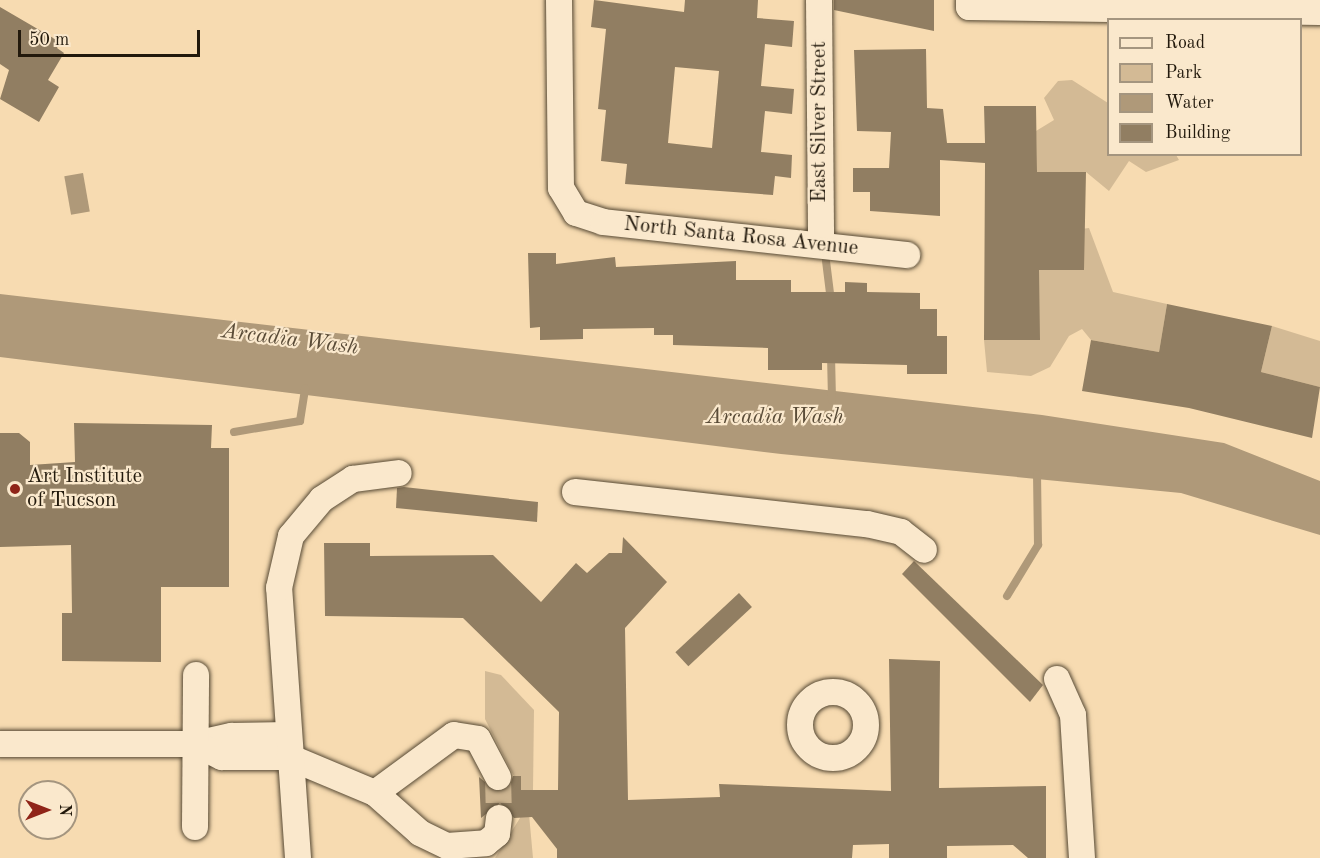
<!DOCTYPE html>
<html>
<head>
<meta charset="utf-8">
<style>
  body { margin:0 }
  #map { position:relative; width:1320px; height:858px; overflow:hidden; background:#f7dbb1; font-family:"Old Standard TT",serif }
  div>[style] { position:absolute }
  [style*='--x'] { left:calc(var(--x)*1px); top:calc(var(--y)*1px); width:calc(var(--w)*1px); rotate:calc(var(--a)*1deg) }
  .green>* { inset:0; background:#d3ba95 }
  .water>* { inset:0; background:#af9979; transform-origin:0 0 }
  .stream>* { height:8px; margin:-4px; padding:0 4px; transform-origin:4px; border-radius:4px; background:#af9979 }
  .building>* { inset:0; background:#917e62; transform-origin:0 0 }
  .minor-tunnel>* { height:26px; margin-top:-13px; transform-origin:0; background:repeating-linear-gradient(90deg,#ccb490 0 26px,transparent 0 39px) }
  .roads { filter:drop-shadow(0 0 2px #574a35) drop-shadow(0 0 2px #574a35) }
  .minor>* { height:26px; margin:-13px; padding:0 13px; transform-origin:13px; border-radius:13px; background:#fae8cc }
  .minor>.ring { margin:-13px; padding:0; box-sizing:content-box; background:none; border:26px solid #fae8cc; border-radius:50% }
  .dots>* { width:16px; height:16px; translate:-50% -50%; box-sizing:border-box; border:3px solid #fae8cc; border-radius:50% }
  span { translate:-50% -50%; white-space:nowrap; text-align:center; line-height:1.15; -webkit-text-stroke:4.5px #fae8cc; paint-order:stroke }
  .street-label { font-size:21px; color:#22190c }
  .poi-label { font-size:21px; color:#22190c }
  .left { translate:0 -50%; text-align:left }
  .water-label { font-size:22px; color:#5a4c38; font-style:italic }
  .legend { position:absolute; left:1107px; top:18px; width:195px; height:138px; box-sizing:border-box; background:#fae8cc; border:2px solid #a4957f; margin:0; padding:8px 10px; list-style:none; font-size:18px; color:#22190c }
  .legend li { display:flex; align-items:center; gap:12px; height:30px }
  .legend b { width:30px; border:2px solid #a4957f }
  .north { position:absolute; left:18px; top:780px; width:60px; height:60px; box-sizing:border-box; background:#fae8cc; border:2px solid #a4957f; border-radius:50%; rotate:90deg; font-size:16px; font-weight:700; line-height:24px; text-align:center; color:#22190c }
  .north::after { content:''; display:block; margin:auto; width:21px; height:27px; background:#8f2418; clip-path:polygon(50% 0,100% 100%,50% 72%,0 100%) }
  .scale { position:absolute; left:18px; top:30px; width:182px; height:27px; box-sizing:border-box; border:3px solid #22190c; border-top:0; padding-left:8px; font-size:18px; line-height:21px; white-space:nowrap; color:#22190c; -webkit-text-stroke:4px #fae8cc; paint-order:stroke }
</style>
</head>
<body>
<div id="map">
  <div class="green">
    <i style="clip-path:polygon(1072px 80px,1108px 103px,1108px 154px,1176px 155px,1179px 160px,1146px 172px,1129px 161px,1109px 191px,1086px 172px,1037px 172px,1036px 131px,1054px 120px,1044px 98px,1058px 81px)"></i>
    <i style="clip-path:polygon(1089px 228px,1113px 292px,1167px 304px,1159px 352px,1091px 340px,1082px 329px,1069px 336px,1050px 367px,1031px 376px,987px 372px,984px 340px,1039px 339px,1039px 270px,1084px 270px,1081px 229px)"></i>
    <i style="clip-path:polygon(1272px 326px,1320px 341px,1320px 387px,1261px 372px)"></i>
    <i style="clip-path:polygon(485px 671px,501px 675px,534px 710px,533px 790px,521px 790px,485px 719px)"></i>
    <i style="clip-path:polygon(520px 804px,529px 814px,533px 858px,495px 858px,520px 818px)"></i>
  </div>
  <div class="water">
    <i style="left:83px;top:173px;width:39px;height:19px;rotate:80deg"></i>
    <i style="clip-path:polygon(0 294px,1042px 415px,1224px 443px,1320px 481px,1320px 535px,1181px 493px,781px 454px,0 357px)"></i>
  </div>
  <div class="stream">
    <i style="--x:826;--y:261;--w:40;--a:82.9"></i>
    <i style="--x:831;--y:355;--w:45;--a:88.7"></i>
    <i style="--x:234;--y:432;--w:67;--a:-9.5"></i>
    <i style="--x:300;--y:421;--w:33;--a:-81"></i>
    <i style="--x:1007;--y:596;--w:60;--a:-58.7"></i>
    <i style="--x:1038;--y:545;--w:71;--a:-90.8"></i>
  </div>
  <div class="building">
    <i style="clip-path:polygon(evenodd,594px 0,684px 12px,685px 0,758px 0,757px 18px,794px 21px,792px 47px,765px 44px,761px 86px,794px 89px,792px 114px,765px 111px,761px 152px,792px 155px,791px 178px,775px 176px,773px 195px,625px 184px,627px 164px,601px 161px,606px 110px,598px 109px,606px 29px,591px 27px,594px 0,675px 67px,719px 71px,712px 148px,668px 143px,675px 67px)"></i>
    <i style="clip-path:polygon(834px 0,934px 0,934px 31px,834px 10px)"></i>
    <i style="clip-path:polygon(0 7px,60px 42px,57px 48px,64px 53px,48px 80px,59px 87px,39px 122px,0 99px,9px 70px,0 64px)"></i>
    <i style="clip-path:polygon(926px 49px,927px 108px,943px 109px,947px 143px,985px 143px,984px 106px,1036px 106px,1037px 172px,1086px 172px,1084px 270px,1039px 270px,1040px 340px,984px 340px,985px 163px,940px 160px,940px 216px,870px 211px,870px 192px,853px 192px,853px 168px,889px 168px,891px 132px,857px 131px,854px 50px)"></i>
    <i style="clip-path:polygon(528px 253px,556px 253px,556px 264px,615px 257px,616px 267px,736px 261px,736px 280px,791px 280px,791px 292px,845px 292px,845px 282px,867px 283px,867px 292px,920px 293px,920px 309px,937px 309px,937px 336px,947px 336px,947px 374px,907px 374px,907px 365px,822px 363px,822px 370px,768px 370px,768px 348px,673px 345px,673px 335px,654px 335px,654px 328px,583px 329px,583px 339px,540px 340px,540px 327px,530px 328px)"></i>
    <i style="clip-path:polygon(1167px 304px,1272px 326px,1261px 372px,1320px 387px,1312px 438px,1189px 408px,1082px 391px,1091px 340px,1159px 352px)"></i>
    <i style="clip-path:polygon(74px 423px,212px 425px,211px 448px,229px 448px,229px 587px,161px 587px,161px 662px,62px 661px,62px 613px,72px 613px,71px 545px,0 547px,0 433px,19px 433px,30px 442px,30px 465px,75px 462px)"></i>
    <i style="clip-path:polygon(404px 487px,538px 502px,537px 522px,396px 508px,397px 488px)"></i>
    <i style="clip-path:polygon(623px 537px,667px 582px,625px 628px,628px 800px,720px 797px,719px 784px,891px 791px,889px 659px,940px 661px,939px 788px,1046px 786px,1046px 858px,1028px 858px,1013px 845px,947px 846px,947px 858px,889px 858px,889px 844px,853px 845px,852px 858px,557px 858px,557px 849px,532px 817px,514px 818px,500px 803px,481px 818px,479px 777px,497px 792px,510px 785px,513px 776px,521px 776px,521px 790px,558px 790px,559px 712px,463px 618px,325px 616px,324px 543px,370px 543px,370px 556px,493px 555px,541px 602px,576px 563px,587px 573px,609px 553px,622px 553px)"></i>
    <i style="clip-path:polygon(914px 561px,1043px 685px,1030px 702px,902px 574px)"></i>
    <i style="left:739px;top:593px;width:19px;height:87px;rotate:47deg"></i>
  </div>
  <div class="minor-tunnel">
    <i style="--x:498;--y:777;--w:41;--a:88.6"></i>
  </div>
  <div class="roads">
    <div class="minor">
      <i style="--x:559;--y:0;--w:188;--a:89.4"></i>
      <i style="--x:561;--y:188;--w:29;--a:59"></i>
      <i style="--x:576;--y:213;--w:28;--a:18"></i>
      <i style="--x:603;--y:222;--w:306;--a:6.2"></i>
      <i style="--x:819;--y:0;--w:243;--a:89.5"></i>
      <i style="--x:969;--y:0;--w:7;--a:90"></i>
      <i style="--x:969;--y:7;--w:351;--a:0.8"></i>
      <i style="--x:575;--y:492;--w:294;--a:6.3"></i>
      <i style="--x:867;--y:524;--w:35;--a:13"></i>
      <i style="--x:901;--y:532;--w:29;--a:38"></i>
      <i style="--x:1057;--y:679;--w:39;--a:66"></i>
      <i style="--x:1073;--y:715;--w:143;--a:86.4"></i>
      <i class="ring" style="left:800px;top:692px;width:40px;height:40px"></i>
      <i style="--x:0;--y:744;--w:196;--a:0"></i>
      <i style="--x:196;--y:744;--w:37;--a:-13"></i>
      <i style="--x:232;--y:736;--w:56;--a:-1"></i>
      <i style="--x:196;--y:744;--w:29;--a:27"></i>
      <i style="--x:222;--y:757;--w:67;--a:0"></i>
      <i style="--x:289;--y:757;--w:93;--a:22.7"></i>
      <i style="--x:375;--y:793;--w:60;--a:41.6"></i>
      <i style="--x:420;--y:833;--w:30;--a:26"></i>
      <i style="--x:447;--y:846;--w:39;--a:-4"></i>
      <i style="--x:486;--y:843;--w:14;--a:-39"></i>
      <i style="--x:497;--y:834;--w:16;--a:-83"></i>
      <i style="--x:375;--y:793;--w:98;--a:-36.3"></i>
      <i style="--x:454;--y:735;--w:24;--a:9"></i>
      <i style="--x:478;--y:739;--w:43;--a:62.2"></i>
      <i style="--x:195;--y:827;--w:152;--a:-89.6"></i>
      <i style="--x:298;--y:858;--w:271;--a:-94"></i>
      <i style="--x:279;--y:588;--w:53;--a:-77"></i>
      <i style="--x:291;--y:536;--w:48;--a:-50"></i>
      <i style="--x:322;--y:499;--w:37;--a:-33"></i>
      <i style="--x:353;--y:479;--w:46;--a:-7.4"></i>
    </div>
  </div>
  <div class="dots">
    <i style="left:15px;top:489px;background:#8f2418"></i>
  </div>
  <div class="street-label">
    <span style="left:820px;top:122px;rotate:-90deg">East Silver Street</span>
    <span style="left:741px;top:237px;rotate:6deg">North Santa Rosa Avenue</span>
  </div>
  <div class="poi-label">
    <span class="left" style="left:27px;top:489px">Art Institute<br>of Tucson</span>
  </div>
  <div class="water-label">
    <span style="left:290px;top:340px;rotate:7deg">Arcadia Wash</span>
    <span style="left:775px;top:418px">Arcadia Wash</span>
  </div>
  <ul class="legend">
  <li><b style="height:8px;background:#fae8cc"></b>Road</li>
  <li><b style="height:16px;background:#d3ba95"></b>Park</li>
  <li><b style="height:16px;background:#af9979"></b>Water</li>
  <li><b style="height:16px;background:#917e62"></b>Building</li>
  </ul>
  <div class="north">N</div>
  <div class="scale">50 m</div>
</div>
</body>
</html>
